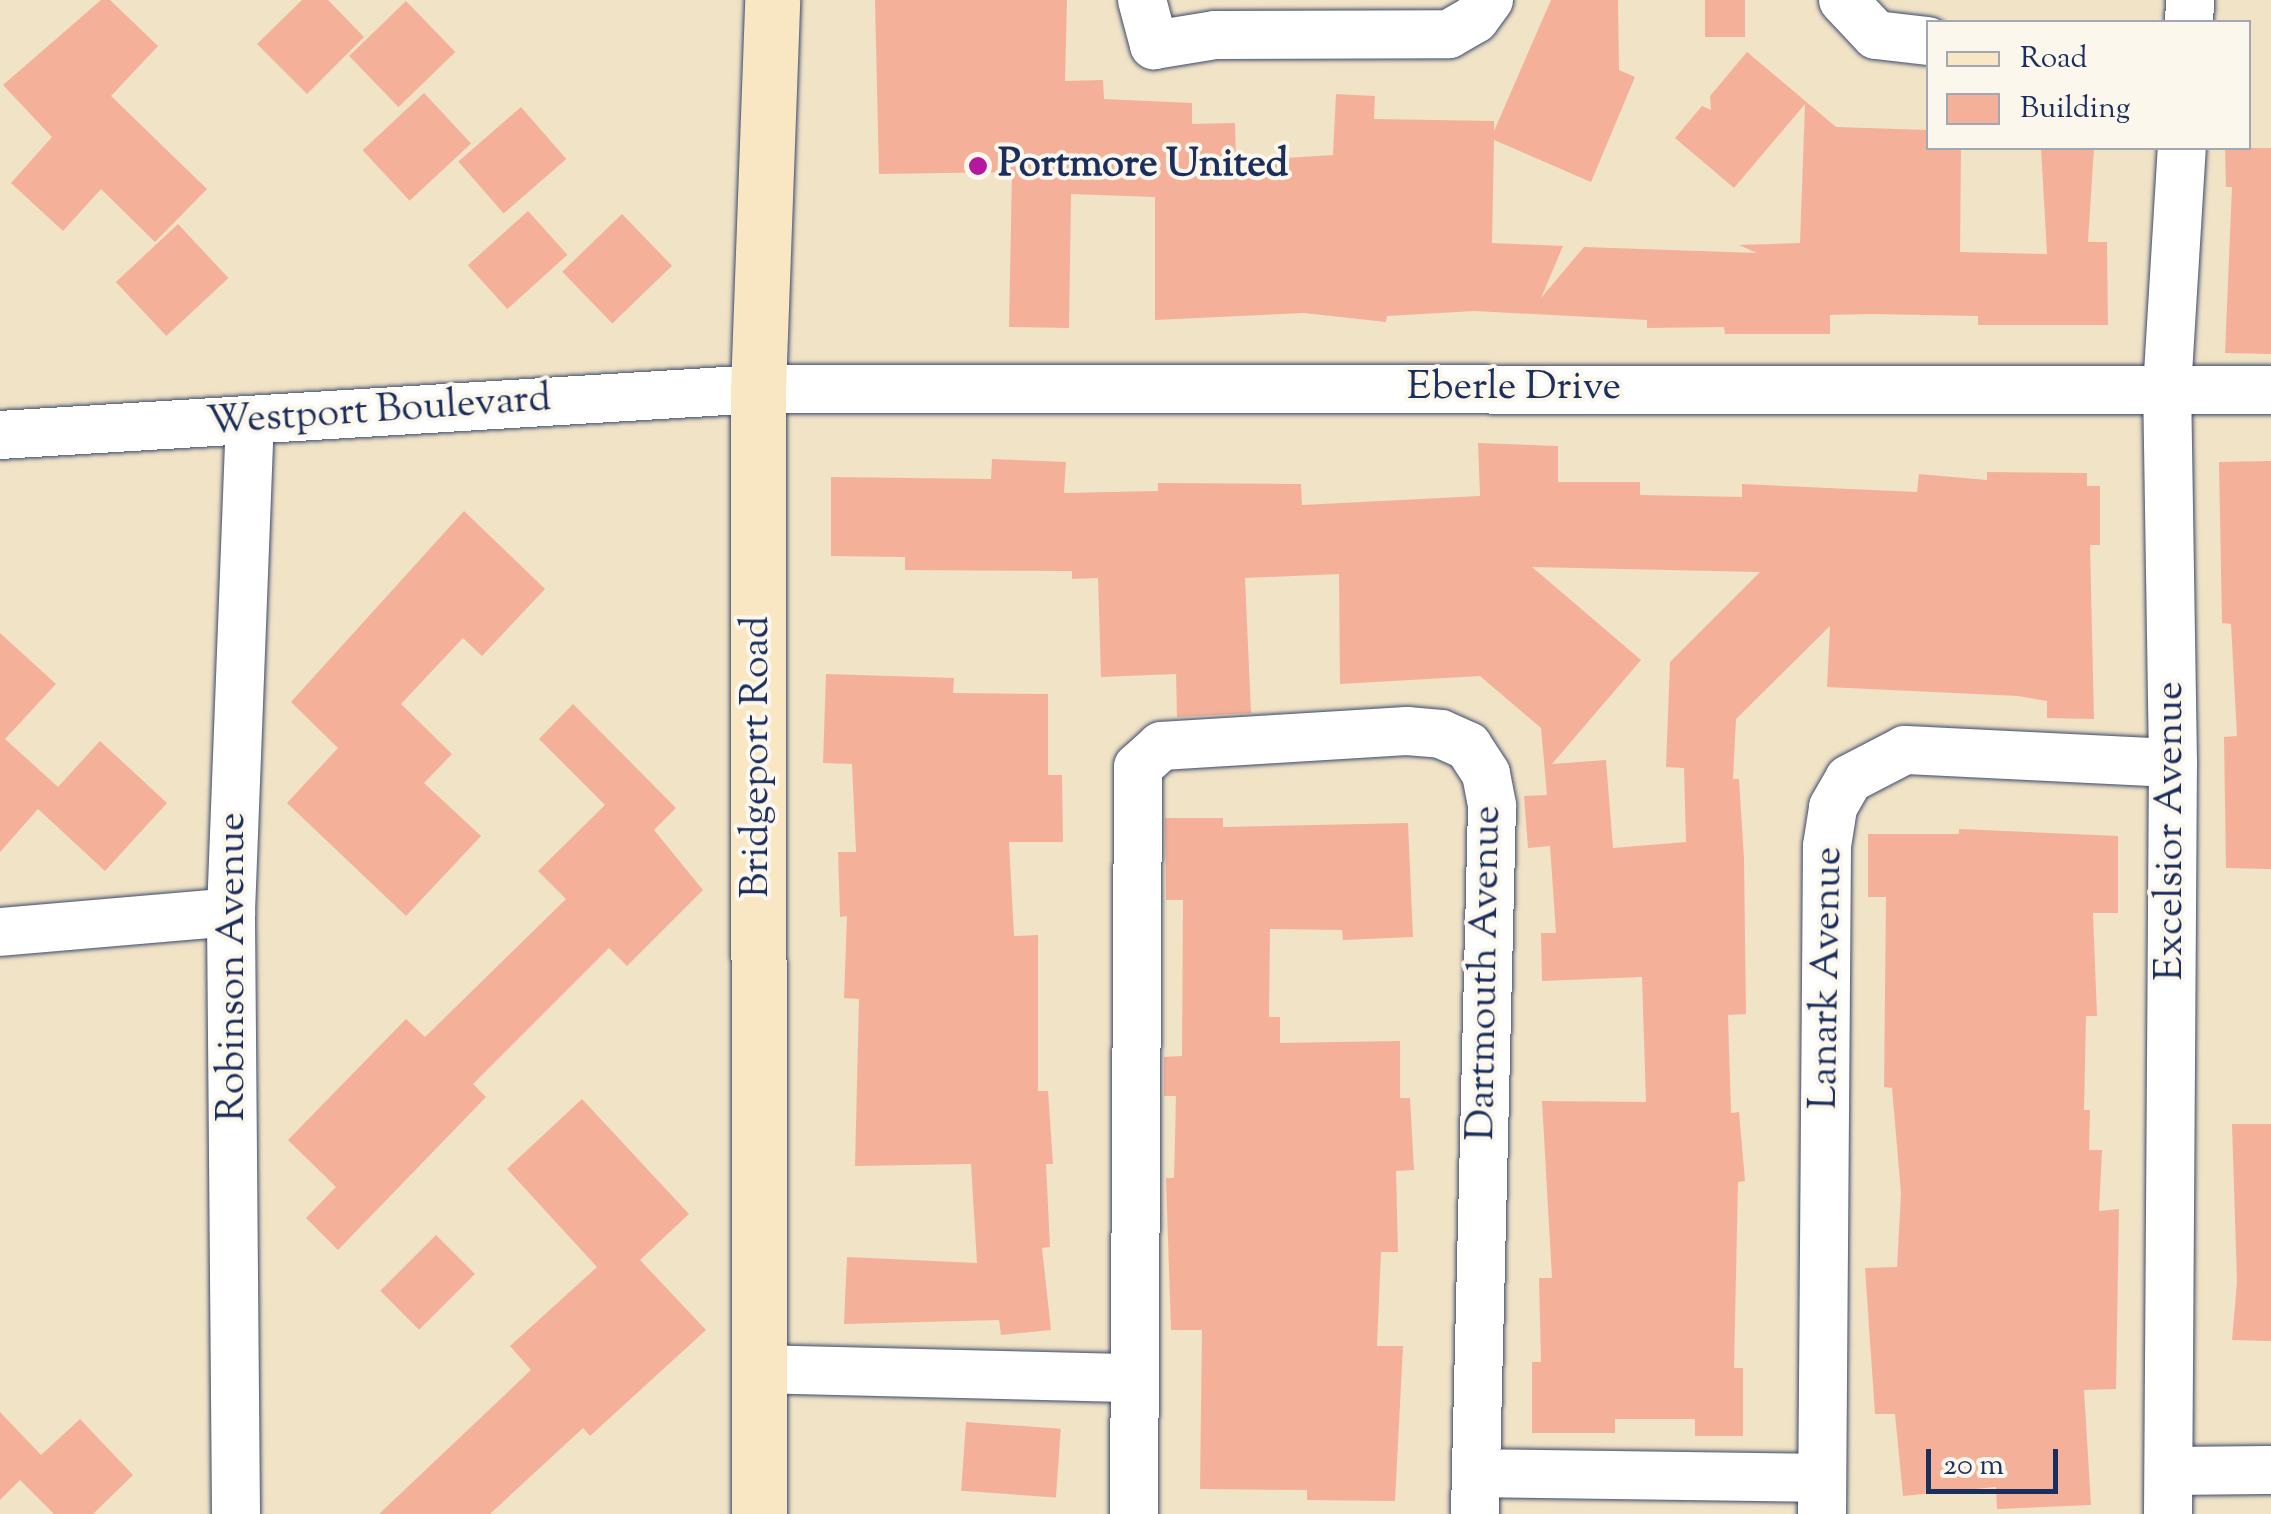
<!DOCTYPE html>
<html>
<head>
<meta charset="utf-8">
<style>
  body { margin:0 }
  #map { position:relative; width:2271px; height:1514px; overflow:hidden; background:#f1e3c6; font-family:"Sorts Mill Goudy",serif }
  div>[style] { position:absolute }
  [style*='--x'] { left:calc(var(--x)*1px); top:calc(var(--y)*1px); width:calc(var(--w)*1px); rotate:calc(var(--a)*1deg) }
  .building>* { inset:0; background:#f5b09a; transform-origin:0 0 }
  .roads { filter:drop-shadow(0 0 2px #3b4a6e) drop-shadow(0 0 2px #3b4a6e) }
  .street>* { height:48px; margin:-24px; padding:0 24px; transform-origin:24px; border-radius:24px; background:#fff }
  .secondary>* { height:55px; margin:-27.5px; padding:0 27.5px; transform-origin:27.5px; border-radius:27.5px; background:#f9e7c3 }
  .dots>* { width:28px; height:28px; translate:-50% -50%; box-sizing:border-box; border:5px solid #fbf7ec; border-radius:50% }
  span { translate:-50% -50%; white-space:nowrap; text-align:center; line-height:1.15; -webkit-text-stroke:8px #fbf7ec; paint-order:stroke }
  .poi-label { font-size:40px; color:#1b2f5e; font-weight:700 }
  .left { translate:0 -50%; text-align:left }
  .street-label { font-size:40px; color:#1b2f5e }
  .legend { position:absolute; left:1926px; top:20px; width:325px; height:130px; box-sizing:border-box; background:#fbf7ec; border:2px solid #a1a7b3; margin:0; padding:12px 18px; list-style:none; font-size:30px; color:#1b2f5e }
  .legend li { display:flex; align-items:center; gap:20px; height:50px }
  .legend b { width:50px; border:2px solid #a1a7b3 }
  .scale { position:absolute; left:1926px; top:1449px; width:132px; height:45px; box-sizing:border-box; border:5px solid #1b2f5e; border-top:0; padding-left:12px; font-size:30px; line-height:35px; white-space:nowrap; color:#1b2f5e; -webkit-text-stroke:8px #fbf7ec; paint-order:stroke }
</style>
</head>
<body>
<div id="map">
  <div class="building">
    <i style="clip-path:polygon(101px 0,110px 0,158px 46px,111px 96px,207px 189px,155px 242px,101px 189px,63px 231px,11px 183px,52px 137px,3px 85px)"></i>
    <i style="clip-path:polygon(302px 0,328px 0,364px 37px,307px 94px,257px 44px)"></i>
    <i style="clip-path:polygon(875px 0,1067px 0,1065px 81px,1103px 80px,1104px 99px,1192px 103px,1192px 124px,1235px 123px,1236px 161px,1333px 155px,1336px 94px,1375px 96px,1374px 119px,1494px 121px,1494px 131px,1551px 0,1618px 0,1619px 70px,1635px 77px,1591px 182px,1494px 140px,1492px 243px,1563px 246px,1541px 298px,1584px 247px,1757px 253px,1739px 245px,1800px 243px,1805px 104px,1734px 188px,1675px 138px,1702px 106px,1711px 110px,1710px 96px,1747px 52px,1836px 127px,1928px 130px,1928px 148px,1961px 148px,1960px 252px,2047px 254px,2041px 148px,2094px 148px,2088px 242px,2107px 242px,2108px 325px,1978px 325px,1978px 316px,1871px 314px,1830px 315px,1830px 334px,1725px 334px,1724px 327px,1647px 328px,1647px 320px,1474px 311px,1387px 316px,1386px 322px,1304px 313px,1155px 320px,1155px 197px,1071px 194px,1069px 328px,1009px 327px,1012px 172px,879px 174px)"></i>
    <i style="left:1705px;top:0;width:40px;height:37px"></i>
    <i style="left:406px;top:1px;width:71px;height:79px;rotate:46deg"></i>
    <i style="left:424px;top:93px;width:69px;height:84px;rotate:47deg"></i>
    <i style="left:521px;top:107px;width:69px;height:83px;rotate:49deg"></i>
    <i style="clip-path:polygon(2225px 148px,2271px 148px,2271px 354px,2225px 353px,2232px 187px,2226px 187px)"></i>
    <i style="left:528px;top:211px;width:59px;height:81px;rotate:48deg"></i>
    <i style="left:622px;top:214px;width:72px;height:83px;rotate:46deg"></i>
    <i style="left:178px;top:224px;width:74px;height:85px;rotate:47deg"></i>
    <i style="clip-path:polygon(evenodd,1478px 443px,1558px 446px,1558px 482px,1640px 482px,1640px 495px,1742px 497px,1742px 484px,1917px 492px,1919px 474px,1987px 480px,1987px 472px,2087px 473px,2087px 486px,2100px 486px,2100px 545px,2090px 545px,2094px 719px,2047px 718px,2047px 701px,2018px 696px,1827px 687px,1830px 626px,1736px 719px,1733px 779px,1739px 779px,1744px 859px,1746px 1014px,1728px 1015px,1731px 1113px,1739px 1112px,1745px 1181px,1738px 1182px,1734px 1368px,1743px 1368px,1743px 1436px,1695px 1436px,1695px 1419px,1615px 1419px,1615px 1433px,1532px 1433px,1532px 1362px,1541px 1362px,1539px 1278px,1552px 1278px,1542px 1101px,1646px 1102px,1642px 977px,1542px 981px,1541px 933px,1556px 933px,1550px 846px,1528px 848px,1524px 796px,1547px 795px,1541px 728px,1480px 676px,1340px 684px,1339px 574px,1245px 578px,1251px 713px,1177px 717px,1176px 674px,1101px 677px,1098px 578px,1072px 579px,1072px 571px,905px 570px,905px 557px,831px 556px,831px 477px,991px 479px,992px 459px,1066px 462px,1064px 493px,1158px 491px,1158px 483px,1301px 484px,1302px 505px,1480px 496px,1478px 443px,1532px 567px,1760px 572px,1670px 662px,1666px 767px,1684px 768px,1686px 842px,1613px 848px,1606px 760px,1552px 764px,1641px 660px,1532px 567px)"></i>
    <i style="clip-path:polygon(2271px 461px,2271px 869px,2226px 868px,2224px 737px,2237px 736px,2231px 624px,2222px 623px,2219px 462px)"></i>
    <i style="clip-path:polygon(464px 511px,545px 589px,482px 656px,463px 638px,401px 704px,452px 754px,424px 783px,481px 836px,406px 916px,287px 803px,338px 748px,291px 702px)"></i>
    <i style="clip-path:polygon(0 633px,56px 684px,5px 739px,58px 787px,100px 741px,167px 803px,105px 871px,38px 809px,0 852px)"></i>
    <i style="clip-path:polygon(826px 674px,954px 678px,953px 693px,1048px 694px,1048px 775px,1062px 775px,1063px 842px,1009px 842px,1014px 936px,1038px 935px,1038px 1091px,1048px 1091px,1053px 1164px,1046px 1164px,1050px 1247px,1042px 1248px,1051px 1330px,1001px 1335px,999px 1320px,844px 1324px,847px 1257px,977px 1263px,971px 1164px,855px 1166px,859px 999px,844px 998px,847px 916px,840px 917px,838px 852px,856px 852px,852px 764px,823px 763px)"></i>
    <i style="clip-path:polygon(573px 704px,676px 808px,654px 830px,703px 890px,627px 966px,609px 948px,473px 1084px,486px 1097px,338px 1250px,306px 1218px,336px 1187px,288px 1140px,406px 1019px,425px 1037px,566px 899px,538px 871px,605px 805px,539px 739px)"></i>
    <i style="clip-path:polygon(1165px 818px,1223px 818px,1223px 827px,1408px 823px,1413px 937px,1343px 940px,1342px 930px,1270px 929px,1269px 1017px,1280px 1017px,1280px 1043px,1400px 1041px,1400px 1098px,1410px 1098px,1414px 1170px,1396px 1171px,1398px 1252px,1381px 1252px,1377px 1346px,1403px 1346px,1395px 1501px,1307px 1500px,1307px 1490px,1200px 1489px,1202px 1330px,1171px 1330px,1166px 1178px,1174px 1178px,1176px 1096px,1164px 1096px,1164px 1057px,1182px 1056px,1183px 900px,1166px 900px)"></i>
    <i style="clip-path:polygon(1959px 829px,2118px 836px,2118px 913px,2093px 913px,2097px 1016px,2086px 1016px,2084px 1110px,2090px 1110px,2089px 1150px,2102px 1150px,2099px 1211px,2119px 1209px,2116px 1389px,2084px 1390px,2091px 1505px,1997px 1509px,1996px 1487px,1903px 1496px,1895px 1414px,1875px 1414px,1865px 1268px,1897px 1267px,1901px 1193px,1892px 1088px,1884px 1087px,1886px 897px,1868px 897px,1868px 834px,1959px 834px)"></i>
    <i style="clip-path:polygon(582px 1099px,689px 1214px,640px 1260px,706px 1330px,590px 1436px,583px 1428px,490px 1514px,379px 1514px,531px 1370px,510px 1346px,597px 1267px,507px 1169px)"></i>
    <i style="clip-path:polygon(2232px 1124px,2271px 1124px,2271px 1341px,2232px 1340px,2237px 1282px)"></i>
    <i style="left:436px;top:1235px;width:55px;height:79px;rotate:45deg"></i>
    <i style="clip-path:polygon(0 1412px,41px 1455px,80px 1419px,133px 1475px,93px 1514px,54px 1514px,20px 1480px,0 1500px)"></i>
    <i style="left:966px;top:1422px;width:95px;height:69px;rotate:4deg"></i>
  </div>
  <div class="roads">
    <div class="street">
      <i style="--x:1142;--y:0;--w:47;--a:75.1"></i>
      <i style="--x:1154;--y:45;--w:62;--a:-9.3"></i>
      <i style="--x:1215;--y:35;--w:234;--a:-0.2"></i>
      <i style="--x:1449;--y:34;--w:30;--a:-30"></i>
      <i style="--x:1475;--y:19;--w:24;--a:-54"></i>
      <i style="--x:1843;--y:0;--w:48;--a:46.7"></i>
      <i style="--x:1876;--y:35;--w:52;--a:6.6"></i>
      <i style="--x:2189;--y:22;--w:22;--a:-87"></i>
      <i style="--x:0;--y:435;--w:759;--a:-3.47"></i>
      <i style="--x:758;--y:389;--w:1513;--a:0.04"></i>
      <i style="--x:0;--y:932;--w:232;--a:-4.9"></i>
      <i style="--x:758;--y:1369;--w:375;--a:1.4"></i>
      <i style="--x:2169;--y:1471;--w:102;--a:-0.6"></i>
      <i style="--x:1476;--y:1473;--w:346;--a:0.8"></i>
      <i style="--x:236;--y:1514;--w:602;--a:-90.48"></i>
      <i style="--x:231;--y:912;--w:491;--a:-87.8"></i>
      <i style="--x:1134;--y:1514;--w:747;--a:-89.69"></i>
      <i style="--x:1138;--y:767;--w:31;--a:-42"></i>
      <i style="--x:1161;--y:746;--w:246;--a:-3.5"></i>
      <i style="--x:1407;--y:731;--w:34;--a:5"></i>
      <i style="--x:1441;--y:734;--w:30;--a:24"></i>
      <i style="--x:1468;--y:746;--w:33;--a:57"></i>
      <i style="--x:1486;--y:774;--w:33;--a:79"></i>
      <i style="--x:1492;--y:806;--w:708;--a:91.38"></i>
      <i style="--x:1822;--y:1514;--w:668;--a:-89.57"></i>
      <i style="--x:1827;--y:846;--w:39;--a:-81"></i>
      <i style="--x:1833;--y:807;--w:32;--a:-60"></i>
      <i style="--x:1849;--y:779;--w:63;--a:-27.4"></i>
      <i style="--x:1905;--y:750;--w:268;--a:2.8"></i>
      <i style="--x:2168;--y:1514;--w:751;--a:-89.62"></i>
      <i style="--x:2173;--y:763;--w:373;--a:-90.9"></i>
      <i style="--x:2167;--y:390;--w:242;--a:-86.5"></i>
    </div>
    <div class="secondary">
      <i style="--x:759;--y:1514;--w:1125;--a:-90.05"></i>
      <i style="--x:758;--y:389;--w:389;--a:-87.9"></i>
    </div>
  </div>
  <div class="dots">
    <i style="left:978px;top:166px;background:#b5179e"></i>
  </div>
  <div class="poi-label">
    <span class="left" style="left:998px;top:166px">Portmore United</span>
  </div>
  <div class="street-label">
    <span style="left:1514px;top:389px">Eberle Drive</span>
    <span style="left:379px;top:412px;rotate:-4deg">Westport Boulevard</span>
    <span style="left:758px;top:757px;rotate:-90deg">Bridgeport Road</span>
    <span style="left:2172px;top:831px;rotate:-90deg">Excelsior Avenue</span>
    <span style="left:234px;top:967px;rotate:-90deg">Robinson Avenue</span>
    <span style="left:1486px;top:973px;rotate:-89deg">Dartmouth Avenue</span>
    <span style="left:1828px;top:978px;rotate:-89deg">Lanark Avenue</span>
  </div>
  <ul class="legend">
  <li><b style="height:12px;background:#f9e7c3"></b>Road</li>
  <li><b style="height:28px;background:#f5b09a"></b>Building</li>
  </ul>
  <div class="scale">20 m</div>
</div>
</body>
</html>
